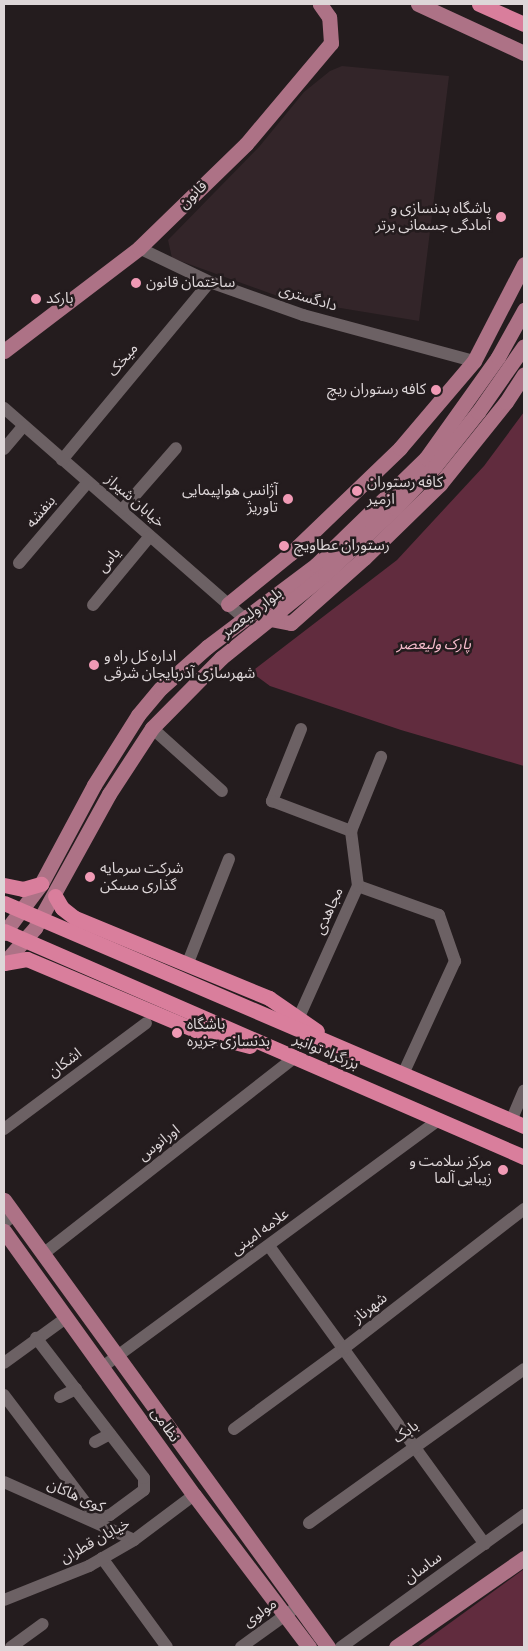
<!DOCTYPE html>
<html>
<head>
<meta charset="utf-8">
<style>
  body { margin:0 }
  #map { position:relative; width:528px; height:1651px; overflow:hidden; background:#241c1e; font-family:"Crimson Pro","Noto Sans Arabic",serif }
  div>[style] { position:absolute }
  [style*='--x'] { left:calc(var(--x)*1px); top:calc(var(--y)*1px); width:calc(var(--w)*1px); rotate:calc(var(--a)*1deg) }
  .built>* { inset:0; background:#332529 }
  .green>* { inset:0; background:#612c3e }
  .minor>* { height:12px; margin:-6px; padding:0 6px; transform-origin:6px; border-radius:6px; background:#6c6164 }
  .major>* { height:15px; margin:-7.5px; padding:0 7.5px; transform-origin:7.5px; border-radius:7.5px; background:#ad7286 }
  .highway>* { height:15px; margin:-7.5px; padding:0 7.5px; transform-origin:7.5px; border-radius:7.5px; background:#d97e9c }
  .dots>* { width:14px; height:14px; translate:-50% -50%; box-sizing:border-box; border:2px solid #241c1e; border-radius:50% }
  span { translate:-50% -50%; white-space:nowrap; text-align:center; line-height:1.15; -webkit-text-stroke:5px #241c1e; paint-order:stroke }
  .street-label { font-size:15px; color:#ddd6d8 }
  .poi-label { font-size:15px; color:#ddd6d8 }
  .right { translate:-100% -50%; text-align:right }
  .left { translate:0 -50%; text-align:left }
  .park-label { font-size:15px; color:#f8bece; font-style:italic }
  .frame { position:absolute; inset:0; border:5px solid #ddd6d8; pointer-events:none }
</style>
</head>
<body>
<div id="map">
  <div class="built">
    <i style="clip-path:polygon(342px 66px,449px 76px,419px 321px,286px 299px,172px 258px,168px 240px,259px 147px,304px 92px,330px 71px)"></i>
  </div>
  <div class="green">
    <i style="clip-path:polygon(524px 412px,524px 766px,401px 730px,270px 686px,251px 672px,397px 560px,484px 466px)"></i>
    <i style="clip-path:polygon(524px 1569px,524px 1647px,417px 1647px)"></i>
  </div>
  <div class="minor">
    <i style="--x:139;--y:248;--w:79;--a:25.6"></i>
    <i style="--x:210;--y:282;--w:99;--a:19.5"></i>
    <i style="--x:303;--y:315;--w:177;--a:15.1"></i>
    <i style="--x:4;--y:408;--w:319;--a:41.2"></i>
    <i style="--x:4;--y:449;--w:30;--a:-50"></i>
    <i style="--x:62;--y:460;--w:231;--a:-50.3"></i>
    <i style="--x:122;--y:510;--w:82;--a:-48.9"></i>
    <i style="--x:19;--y:563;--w:106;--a:-49.6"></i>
    <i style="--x:93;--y:605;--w:89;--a:-50.4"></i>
    <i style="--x:152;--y:728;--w:94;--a:42"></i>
    <i style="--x:301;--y:729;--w:78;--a:111.9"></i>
    <i style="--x:272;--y:801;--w:85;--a:20.8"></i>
    <i style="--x:358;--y:886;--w:86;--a:19.7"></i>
    <i style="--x:439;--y:915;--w:49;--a:70.8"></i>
    <i style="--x:455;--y:961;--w:124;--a:114.7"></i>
    <i style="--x:187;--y:965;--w:114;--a:-68.4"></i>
    <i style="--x:299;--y:1017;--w:144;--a:-65.8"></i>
    <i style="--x:358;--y:886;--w:55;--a:-97.3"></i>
    <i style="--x:351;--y:831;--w:80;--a:-67.9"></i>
    <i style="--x:511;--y:1121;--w:33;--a:-67"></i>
    <i style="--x:4;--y:1129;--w:177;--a:-36.7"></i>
    <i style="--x:4;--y:1223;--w:13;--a:-39"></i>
    <i style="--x:269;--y:1246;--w:368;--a:54.1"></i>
    <i style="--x:43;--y:1254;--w:318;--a:-38"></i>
    <i style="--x:4;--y:1363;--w:77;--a:-36"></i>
    <i style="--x:101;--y:1368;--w:418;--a:-36.3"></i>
    <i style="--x:4;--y:1395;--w:149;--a:52.9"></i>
    <i style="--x:94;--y:1514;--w:9;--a:18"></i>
    <i style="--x:103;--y:1517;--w:7;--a:-16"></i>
    <i style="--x:110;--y:1515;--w:42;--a:-36.3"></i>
    <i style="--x:144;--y:1490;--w:12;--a:-90"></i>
    <i style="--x:144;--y:1478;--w:177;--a:-127.6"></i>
    <i style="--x:60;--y:1397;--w:18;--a:-27"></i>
    <i style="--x:234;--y:1429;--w:135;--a:-36.3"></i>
    <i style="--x:343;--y:1349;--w:229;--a:-37.7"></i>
    <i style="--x:95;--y:1442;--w:17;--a:-28"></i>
    <i style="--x:4;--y:1482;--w:142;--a:24"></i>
    <i style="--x:309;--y:1523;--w:264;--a:-35.6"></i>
    <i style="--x:102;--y:1558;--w:110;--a:53.9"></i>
    <i style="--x:4;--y:1600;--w:92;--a:-21.8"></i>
    <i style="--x:89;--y:1566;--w:52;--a:-30"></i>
    <i style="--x:134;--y:1540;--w:75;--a:-36.9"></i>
    <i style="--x:11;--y:1647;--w:39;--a:-36"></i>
    <i style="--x:241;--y:1647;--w:70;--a:-35.7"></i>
    <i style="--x:341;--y:1647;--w:226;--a:-35.8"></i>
  </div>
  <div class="major">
    <i style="--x:418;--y:4;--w:117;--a:24.8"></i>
    <i style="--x:4;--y:351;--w:170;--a:-37.3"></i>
    <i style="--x:139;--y:248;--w:149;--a:-44.2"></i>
    <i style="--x:246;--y:144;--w:132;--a:-49.9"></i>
    <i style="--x:331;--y:43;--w:26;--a:-94"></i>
    <i style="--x:329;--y:17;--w:16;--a:-125"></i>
    <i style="--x:228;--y:604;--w:81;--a:-39"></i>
    <i style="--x:291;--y:553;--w:151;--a:-43.9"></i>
    <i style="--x:400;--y:448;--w:114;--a:-49.6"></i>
    <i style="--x:474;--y:361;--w:109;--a:-62.7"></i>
    <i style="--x:270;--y:619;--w:21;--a:11"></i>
    <i style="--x:291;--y:623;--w:98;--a:-41.7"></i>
    <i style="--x:364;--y:558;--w:106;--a:-44.2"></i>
    <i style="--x:440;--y:484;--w:105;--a:-51.2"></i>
    <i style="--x:506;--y:402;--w:33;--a:-57"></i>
    <i style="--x:4;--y:933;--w:61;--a:-52.9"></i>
    <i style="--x:41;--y:884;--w:112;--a:-61.8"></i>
    <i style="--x:94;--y:785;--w:83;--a:-57.8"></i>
    <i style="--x:138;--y:715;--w:35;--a:-50"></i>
    <i style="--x:161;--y:688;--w:62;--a:-41.7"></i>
    <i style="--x:207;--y:647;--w:136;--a:-37"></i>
    <i style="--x:316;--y:565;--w:153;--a:-44.2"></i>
    <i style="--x:426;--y:458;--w:124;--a:-54.5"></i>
    <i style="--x:498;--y:357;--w:54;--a:-61"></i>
    <i style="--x:4;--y:963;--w:47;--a:-48.5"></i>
    <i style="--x:35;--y:928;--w:153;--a:-61.1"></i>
    <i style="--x:109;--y:794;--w:79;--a:-56.9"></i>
    <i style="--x:152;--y:728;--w:98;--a:-45.4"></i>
    <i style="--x:221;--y:658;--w:134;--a:-38.9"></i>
    <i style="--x:325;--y:574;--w:96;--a:-43.3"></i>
    <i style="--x:395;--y:508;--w:58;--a:-46.4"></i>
    <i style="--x:435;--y:466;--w:69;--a:-51.5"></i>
    <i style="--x:478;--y:412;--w:80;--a:-55.1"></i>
    <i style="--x:4;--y:1200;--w:552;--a:54.06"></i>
    <i style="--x:4;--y:1231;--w:325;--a:54.3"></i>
    <i style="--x:194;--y:1495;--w:191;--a:52.9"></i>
    <i style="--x:396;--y:1647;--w:156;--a:-34.8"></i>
  </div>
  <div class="highway">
    <i style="--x:479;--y:4;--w:49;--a:24"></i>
    <i style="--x:4;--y:885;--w:19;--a:12"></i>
    <i style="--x:23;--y:889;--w:19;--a:-16"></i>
    <i style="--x:55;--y:896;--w:14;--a:60"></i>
    <i style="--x:62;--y:908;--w:16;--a:38"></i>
    <i style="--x:75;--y:918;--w:210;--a:22.4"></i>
    <i style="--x:269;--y:998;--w:58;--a:34.5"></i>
    <i style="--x:4;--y:903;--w:566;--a:23.21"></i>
    <i style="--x:4;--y:931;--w:567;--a:23.49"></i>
    <i style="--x:4;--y:963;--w:23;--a:-10"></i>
    <i style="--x:27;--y:959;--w:195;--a:22.9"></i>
    <i style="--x:207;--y:1035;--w:44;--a:14.3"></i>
  </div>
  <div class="dots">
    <i style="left:501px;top:217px;background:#f09ab5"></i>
    <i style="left:136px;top:283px;background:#f09ab5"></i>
    <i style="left:36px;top:299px;background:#f09ab5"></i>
    <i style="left:436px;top:390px;background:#f09ab5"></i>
    <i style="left:357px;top:491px;background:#f09ab5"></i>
    <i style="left:288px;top:499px;background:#f09ab5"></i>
    <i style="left:284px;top:546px;background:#f09ab5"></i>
    <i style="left:94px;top:665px;background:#f09ab5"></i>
    <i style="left:90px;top:877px;background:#f09ab5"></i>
    <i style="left:177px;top:1033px;background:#f09ab5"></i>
    <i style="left:503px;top:1170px;background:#f09ab5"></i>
  </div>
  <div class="street-label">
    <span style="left:193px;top:195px;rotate:-44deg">قانون</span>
    <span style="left:308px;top:298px;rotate:17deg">دادگستری</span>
    <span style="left:123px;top:360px;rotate:-50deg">میخک</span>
    <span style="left:135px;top:501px;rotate:41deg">خیابان شیراز</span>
    <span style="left:41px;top:512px;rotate:-50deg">بنفشه</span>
    <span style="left:109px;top:560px;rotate:-50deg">یاس</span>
    <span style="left:252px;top:613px;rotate:-37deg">بلوار ولیعصر</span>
    <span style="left:329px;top:911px;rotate:-66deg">مجاهدی</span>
    <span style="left:326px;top:1052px;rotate:23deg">بزرگراه توانیر</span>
    <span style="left:65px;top:1063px;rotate:-37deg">اشکان</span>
    <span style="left:159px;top:1143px;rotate:-38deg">اورانوس</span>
    <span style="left:260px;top:1232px;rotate:-36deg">علامه امینی</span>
    <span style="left:370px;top:1308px;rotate:-38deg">شهرناز</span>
    <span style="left:165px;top:1425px;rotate:55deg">نظامی</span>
    <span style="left:406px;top:1432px;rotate:-36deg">بابک</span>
    <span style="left:76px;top:1496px;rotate:24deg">کوی هاکان</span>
    <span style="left:95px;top:1541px;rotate:-29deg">خیابان قطران</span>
    <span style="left:423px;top:1568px;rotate:-36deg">ساسان</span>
    <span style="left:260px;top:1613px;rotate:-36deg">مولوی</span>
  </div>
  <div class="poi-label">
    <span class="right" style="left:491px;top:217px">باشگاه بدنسازی و<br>آمادگی جسمانی برتر</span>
    <span class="left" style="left:146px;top:283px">ساختمان قانون</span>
    <span class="left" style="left:46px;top:299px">بارکد</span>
    <span class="right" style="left:426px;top:390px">کافه رستوران ریچ</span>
    <span class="left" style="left:367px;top:491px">کافه رستوران<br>ازمیر</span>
    <span class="right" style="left:278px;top:499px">آژانس هواپیمایی<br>تاوریژ</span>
    <span class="left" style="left:294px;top:546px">رستوران عطاویچ</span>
    <span class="left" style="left:104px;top:665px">اداره کل راه و<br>شهرسازی آذربایجان شرقی</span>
    <span class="left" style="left:100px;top:877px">شرکت سرمایه<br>گذاری مسکن</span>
    <span class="left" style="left:187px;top:1033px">باشگاه<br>بدنسازی جزیره</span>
    <span class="right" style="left:492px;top:1170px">مرکز سلامت و<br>زیبایی آلما</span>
  </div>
  <div class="park-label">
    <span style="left:434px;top:645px">پارک ولیعصر</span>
  </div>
  <div class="frame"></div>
</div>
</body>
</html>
